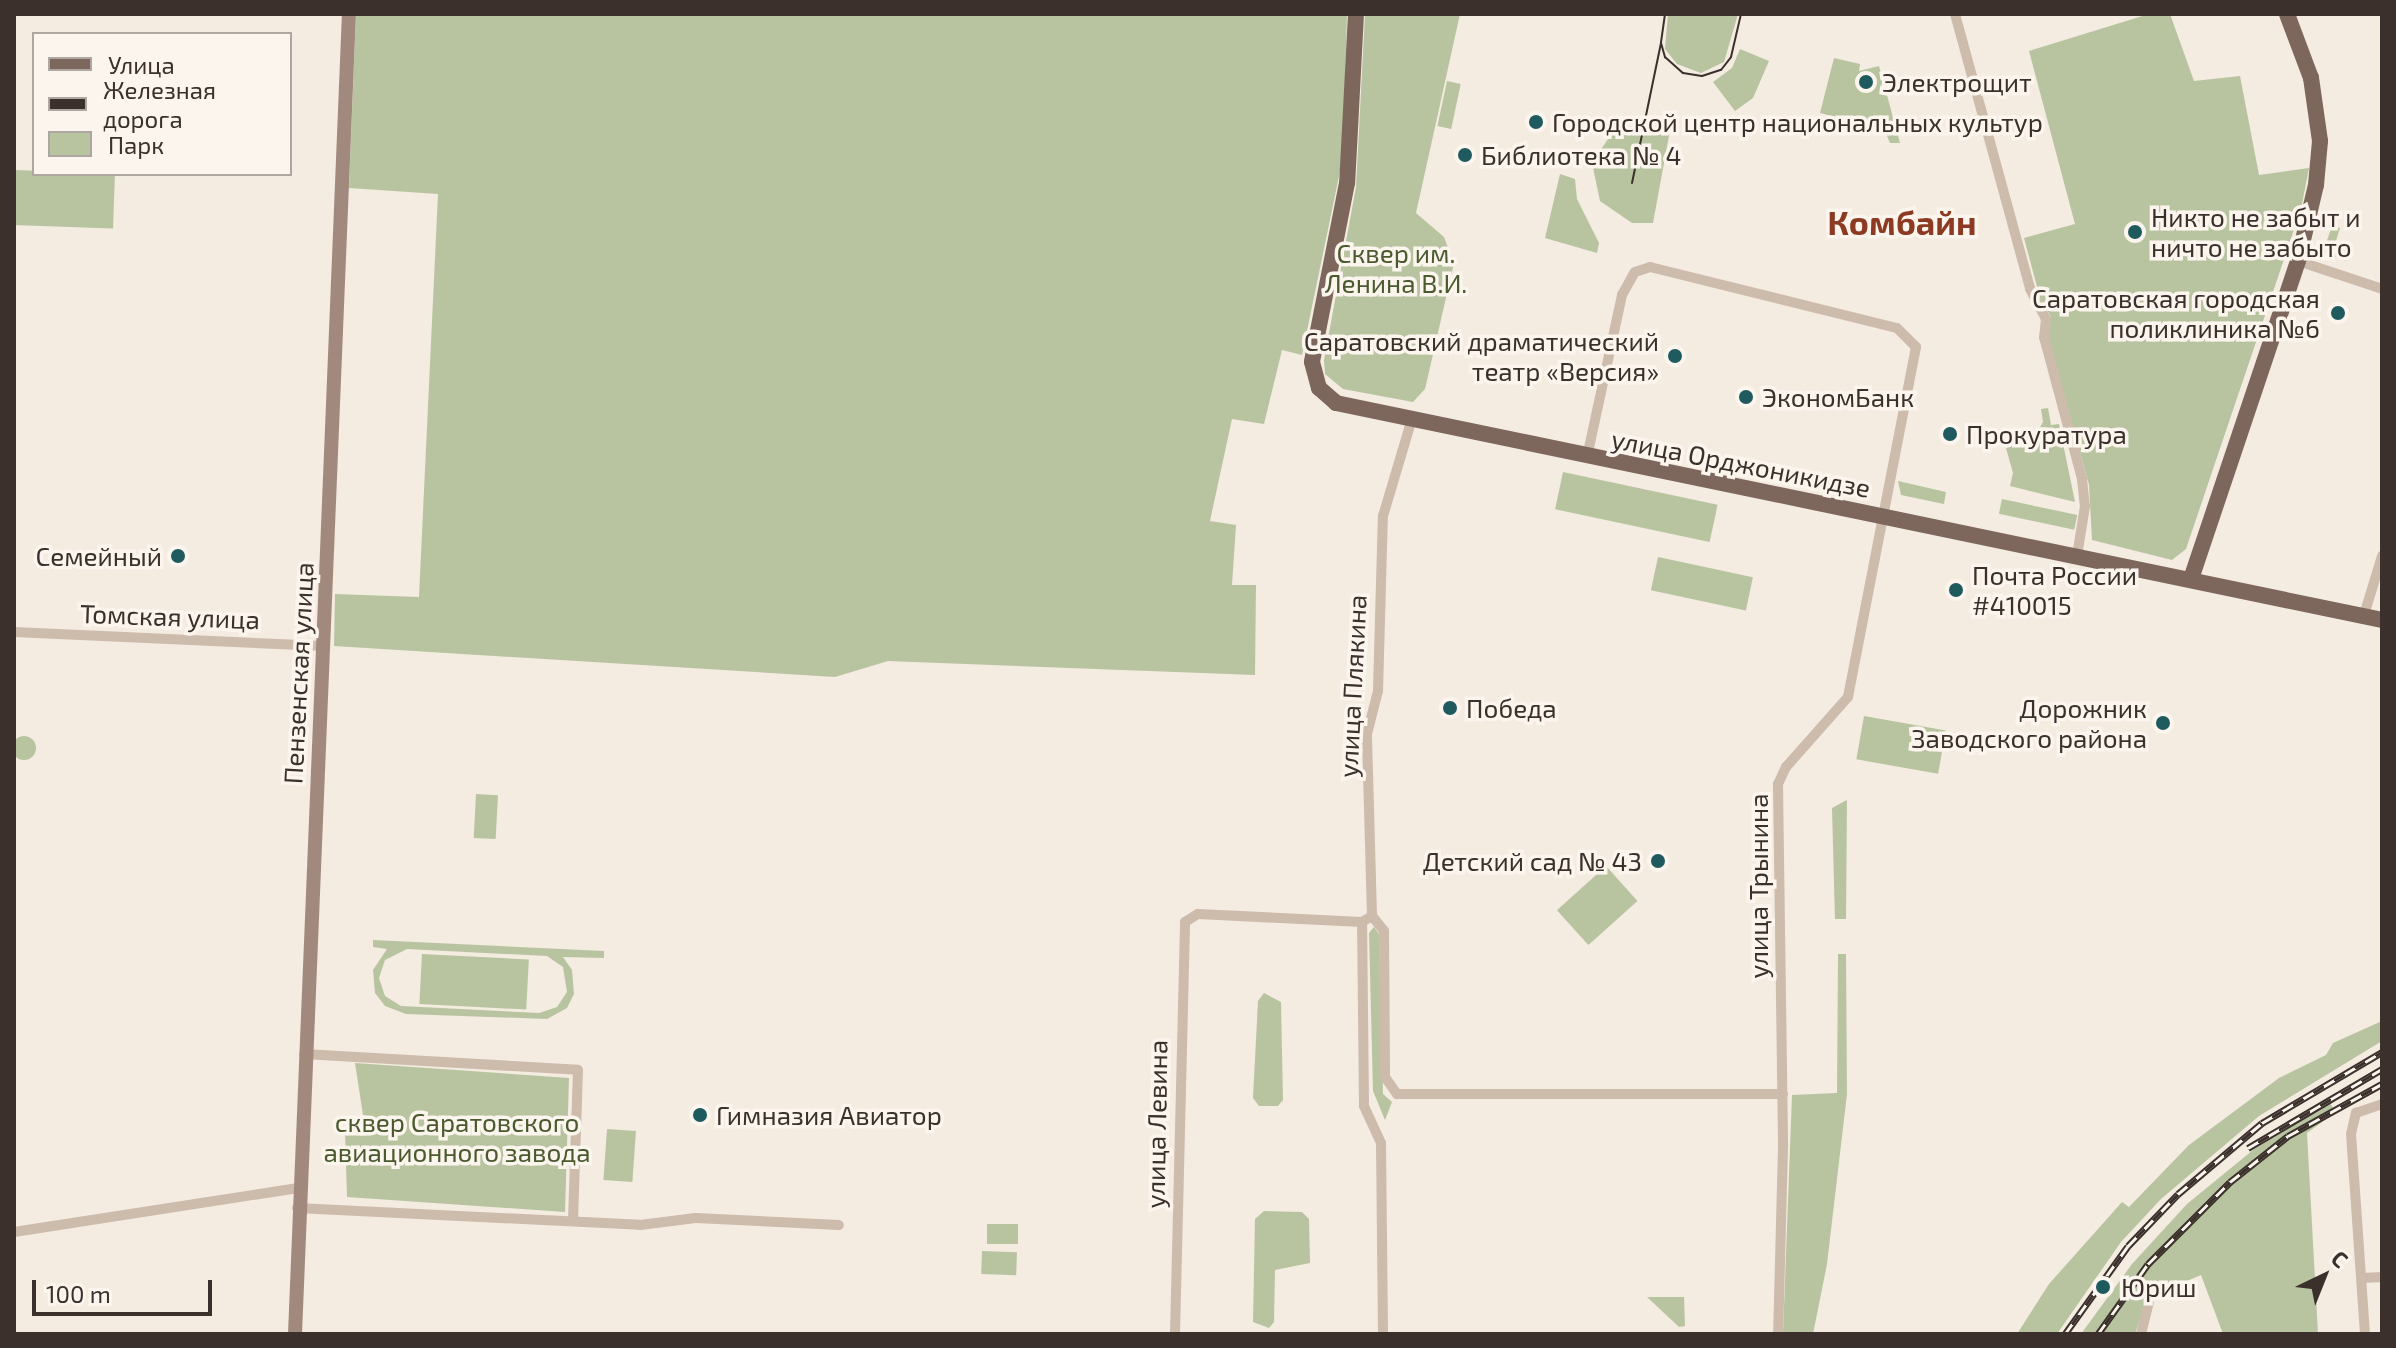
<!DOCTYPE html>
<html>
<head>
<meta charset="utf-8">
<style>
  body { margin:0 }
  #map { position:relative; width:2396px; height:1348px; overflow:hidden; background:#f4ebe1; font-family:"Exo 2",sans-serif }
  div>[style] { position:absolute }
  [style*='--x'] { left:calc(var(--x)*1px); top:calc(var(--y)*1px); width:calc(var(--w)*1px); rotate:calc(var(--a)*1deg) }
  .green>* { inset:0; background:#b8c4a0; transform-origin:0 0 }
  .round { border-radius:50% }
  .street>* { height:10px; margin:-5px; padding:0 5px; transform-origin:5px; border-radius:5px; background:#cdbbac }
  .secondary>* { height:14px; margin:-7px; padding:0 7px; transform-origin:7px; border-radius:7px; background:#a18a7d }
  .primary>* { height:16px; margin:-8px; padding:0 8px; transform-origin:8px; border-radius:8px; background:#7d675c }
  .tram>* { height:2px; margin:-1px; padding:0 1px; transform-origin:1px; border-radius:1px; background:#3b302b }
  .rail>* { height:7px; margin-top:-3.5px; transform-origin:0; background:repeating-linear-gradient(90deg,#fbf5ee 0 12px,#3b302b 0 24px); box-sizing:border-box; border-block:2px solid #3b302b }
  .dots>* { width:22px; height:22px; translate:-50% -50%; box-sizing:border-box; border:4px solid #fbf5ee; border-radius:50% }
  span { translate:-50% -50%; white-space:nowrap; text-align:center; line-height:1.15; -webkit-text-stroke:7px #fbf5ee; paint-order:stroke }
  .poi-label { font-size:26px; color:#3b302b }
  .left { translate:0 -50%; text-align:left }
  .right { translate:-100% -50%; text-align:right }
  .park-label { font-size:26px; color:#4a5a2e }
  .street-label { font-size:26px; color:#3b302b }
  .district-label { font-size:34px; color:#8c3b22; font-weight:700 }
  .frame { position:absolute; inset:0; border:16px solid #3b302b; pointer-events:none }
  .legend { position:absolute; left:32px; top:32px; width:260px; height:144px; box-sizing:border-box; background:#fbf5ee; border:2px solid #aea6a0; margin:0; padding:10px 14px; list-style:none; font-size:24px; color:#3b302b }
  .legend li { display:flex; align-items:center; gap:16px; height:40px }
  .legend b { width:40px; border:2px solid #aea6a0 }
  .north { position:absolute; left:2284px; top:1236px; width:80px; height:80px; -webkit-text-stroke:6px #fbf5ee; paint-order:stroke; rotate:43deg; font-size:22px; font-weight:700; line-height:32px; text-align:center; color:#3b302b }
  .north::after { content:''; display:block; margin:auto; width:28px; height:36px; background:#3b302b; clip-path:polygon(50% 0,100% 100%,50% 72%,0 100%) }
  .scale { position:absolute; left:32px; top:1280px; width:180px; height:36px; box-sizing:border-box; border:4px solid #3b302b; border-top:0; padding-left:10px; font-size:24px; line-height:28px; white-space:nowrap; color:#3b302b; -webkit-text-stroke:6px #fbf5ee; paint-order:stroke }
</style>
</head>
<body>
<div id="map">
  <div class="green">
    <i style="clip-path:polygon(356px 14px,1347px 14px,1343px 157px,1302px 355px,1282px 350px,1264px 424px,1232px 419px,1210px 521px,1236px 525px,1232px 585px,1256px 585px,1255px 675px,888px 661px,835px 677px,334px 646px,335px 594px,419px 597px,438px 194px,349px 188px)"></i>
    <i style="clip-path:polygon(1365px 14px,1460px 14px,1416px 213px,1444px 237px,1454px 263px,1425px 389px,1413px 402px,1343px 389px,1325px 374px,1324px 360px,1356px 187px)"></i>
    <i style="clip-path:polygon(1668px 14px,1738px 14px,1724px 62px,1701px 73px,1677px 64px,1665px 49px)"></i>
    <i style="clip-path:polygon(2149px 14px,2170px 14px,2194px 81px,2240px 76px,2259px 175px,2309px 168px,2301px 209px,2186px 549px,2172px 560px,2092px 540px,2089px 485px,2048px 337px,2051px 317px,2040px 298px,2024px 238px,2075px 224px,2029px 51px)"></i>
    <i style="clip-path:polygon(1740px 49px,1769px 61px,1753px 98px,1735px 111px,1713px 82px,1732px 68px)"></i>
    <i style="clip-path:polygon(1834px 58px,1860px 64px,1859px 71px,1879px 66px,1900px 143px,1890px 143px,1884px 129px,1820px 113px)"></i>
    <i style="left:1447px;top:81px;width:14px;height:46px;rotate:12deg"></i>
    <i style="clip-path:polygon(1653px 122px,1670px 130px,1653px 223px,1632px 223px,1600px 201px,1592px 163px,1614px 130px)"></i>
    <i style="left:14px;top:170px;width:101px;height:55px;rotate:2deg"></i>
    <i style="clip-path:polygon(1560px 174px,1575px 179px,1577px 199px,1599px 243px,1597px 253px,1545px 238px)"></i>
    <i style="clip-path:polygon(2332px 226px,2340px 228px,2336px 241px,2352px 247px,2346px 261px,2323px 252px)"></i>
    <i style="clip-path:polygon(2048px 408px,2051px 425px,2059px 424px,2075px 502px,2010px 486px,2013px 473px,2006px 448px,2034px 438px,2043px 422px,2041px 409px)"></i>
    <i style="left:1563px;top:472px;width:158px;height:38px;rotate:12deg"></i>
    <i style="clip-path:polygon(1898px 481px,1946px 492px,1944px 504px,1901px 495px)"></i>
    <i style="left:2002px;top:499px;width:77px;height:15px;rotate:12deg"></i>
    <i style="left:1658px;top:557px;width:97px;height:34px;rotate:12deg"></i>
    <i style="left:1864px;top:716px;width:83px;height:44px;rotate:10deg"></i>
    <i class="round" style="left:12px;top:736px;width:24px;height:24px"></i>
    <i style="left:476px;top:794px;width:22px;height:44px;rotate:3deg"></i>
    <i style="clip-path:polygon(1847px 800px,1846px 919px,1835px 919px,1832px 808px)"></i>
    <i style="left:1606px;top:866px;width:47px;height:66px;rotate:48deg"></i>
    <i style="clip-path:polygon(1374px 927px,1379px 934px,1383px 1094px,1392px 1102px,1385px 1120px,1373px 1091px,1369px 933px)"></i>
    <i style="clip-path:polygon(evenodd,373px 940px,604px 951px,604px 958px,563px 957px,572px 970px,574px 994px,567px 1008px,547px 1019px,406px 1014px,385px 1006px,375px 993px,373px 970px,387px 949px,373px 947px,373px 940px,407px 949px,547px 956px,563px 967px,567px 992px,557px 1007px,539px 1013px,401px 1006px,385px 996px,379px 978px,385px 960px,407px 949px)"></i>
    <i style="left:422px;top:954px;width:107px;height:50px;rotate:3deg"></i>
    <i style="clip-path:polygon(1838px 954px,1846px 954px,1847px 1094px,1827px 1264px,1813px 1334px,1783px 1334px,1792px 1095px,1837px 1093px)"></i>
    <i style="clip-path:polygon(1264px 993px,1281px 1002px,1283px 1100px,1278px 1106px,1259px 1106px,1253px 1098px,1258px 1001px)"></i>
    <i style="clip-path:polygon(2382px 1021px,2382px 1041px,2259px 1116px,2161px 1199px,2121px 1242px,2057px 1334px,2017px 1334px,2049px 1284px,2122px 1202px,2129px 1207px,2189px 1145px,2279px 1078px,2326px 1055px,2333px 1043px)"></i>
    <i style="clip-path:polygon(355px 1063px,569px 1078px,565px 1212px,347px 1197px,345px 1131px,365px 1128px)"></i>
    <i style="clip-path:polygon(2330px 1103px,2336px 1112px,2307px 1133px,2318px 1334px,2223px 1334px,2201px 1275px,2147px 1298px,2135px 1334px,2081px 1334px,2132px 1264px,2187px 1204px,2253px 1150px)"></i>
    <i style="left:607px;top:1129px;width:29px;height:51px;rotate:4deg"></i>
    <i style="clip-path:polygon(1264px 1211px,1302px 1212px,1309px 1219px,1310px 1263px,1275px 1270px,1274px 1322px,1269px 1328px,1253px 1322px,1255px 1219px)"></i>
    <i style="left:987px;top:1224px;width:31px;height:20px"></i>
    <i style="left:982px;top:1251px;width:35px;height:23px;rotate:2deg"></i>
    <i style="clip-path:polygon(1647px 1297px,1684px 1297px,1685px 1326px,1679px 1327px)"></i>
  </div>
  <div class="street">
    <i style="--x:1955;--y:14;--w:285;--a:74.7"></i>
    <i style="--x:2030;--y:289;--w:34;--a:62"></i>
    <i style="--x:2046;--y:319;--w:18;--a:96"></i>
    <i style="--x:2044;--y:337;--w:147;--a:75"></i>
    <i style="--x:2082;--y:479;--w:27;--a:84"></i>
    <i style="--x:2085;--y:506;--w:51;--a:99.1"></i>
    <i style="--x:2298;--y:261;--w:89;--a:18.4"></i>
    <i style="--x:1587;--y:457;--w:166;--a:-77.8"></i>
    <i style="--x:1622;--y:295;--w:26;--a:-61"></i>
    <i style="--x:1635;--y:272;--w:16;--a:-18"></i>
    <i style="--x:1650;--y:267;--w:254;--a:13.9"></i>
    <i style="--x:1897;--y:328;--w:27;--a:45"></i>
    <i style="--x:1916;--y:347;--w:357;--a:101"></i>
    <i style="--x:1848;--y:697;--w:94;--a:131.5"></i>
    <i style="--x:1786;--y:767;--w:19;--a:115"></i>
    <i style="--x:1778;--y:784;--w:363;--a:89.2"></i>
    <i style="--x:1783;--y:1147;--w:187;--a:91.5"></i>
    <i style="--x:2364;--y:615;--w:62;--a:-73"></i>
    <i style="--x:14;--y:632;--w:311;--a:2.6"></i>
    <i style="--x:1372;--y:916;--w:19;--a:51"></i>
    <i style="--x:1384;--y:931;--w:146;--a:89.6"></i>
    <i style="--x:1385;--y:1077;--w:21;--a:55"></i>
    <i style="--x:1397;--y:1094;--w:386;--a:0"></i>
    <i style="--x:304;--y:1054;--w:274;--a:3.3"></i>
    <i style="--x:578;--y:1070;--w:151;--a:91.9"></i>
    <i style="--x:297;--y:1208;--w:343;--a:2.8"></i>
    <i style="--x:640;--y:1225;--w:56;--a:-7.1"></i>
    <i style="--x:696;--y:1218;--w:143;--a:2.8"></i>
    <i style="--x:14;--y:1232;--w:286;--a:-8.8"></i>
    <i style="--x:2363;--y:1278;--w:19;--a:-3"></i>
    <i style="--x:1175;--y:1334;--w:412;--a:-88.6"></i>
    <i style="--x:1185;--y:922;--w:15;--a:-32"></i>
    <i style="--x:1198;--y:914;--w:164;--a:2.8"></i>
    <i style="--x:1383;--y:1334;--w:191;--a:-90.6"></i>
    <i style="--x:1381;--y:1143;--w:41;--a:-114.7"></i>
    <i style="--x:1364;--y:1106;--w:184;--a:-90.6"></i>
    <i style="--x:1362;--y:922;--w:12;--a:-31"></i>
    <i style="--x:1372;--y:916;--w:182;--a:-91.6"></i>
    <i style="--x:1367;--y:734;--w:44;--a:-75.7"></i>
    <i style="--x:1378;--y:691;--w:175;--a:-88.4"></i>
    <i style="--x:1383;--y:516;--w:101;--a:-73.4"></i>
    <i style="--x:2141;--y:1334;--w:32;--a:-76"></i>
    <i style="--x:2365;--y:1334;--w:200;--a:-94"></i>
    <i style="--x:2351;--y:1134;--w:22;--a:-77"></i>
    <i style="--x:2356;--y:1113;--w:28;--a:-19"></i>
  </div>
  <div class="secondary">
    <i style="--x:295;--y:1334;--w:1321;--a:-87.66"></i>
  </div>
  <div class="primary">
    <i style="--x:1356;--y:14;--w:169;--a:93"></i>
    <i style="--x:1347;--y:183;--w:182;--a:101.1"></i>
    <i style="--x:1312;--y:362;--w:27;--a:75"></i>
    <i style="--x:1319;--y:388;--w:23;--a:41"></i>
    <i style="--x:1336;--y:403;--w:1068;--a:11.72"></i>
    <i style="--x:2191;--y:579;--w:336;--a:-71.4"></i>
    <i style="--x:2298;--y:261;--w:78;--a:-76.7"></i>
    <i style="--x:2316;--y:185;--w:44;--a:-84.8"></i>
    <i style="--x:2320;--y:141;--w:64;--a:-98.1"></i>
    <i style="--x:2311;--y:78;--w:68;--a:-110.6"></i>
  </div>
  <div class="tram">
    <i style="--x:1665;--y:14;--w:29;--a:98"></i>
    <i style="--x:1661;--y:43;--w:15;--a:74"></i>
    <i style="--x:1665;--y:57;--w:24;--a:42"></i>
    <i style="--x:1683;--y:73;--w:19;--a:9"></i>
    <i style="--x:1702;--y:76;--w:20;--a:-18"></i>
    <i style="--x:1721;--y:70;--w:16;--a:-52"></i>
    <i style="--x:1731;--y:57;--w:44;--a:-76.9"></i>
    <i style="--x:1632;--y:183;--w:143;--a:-78.3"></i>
  </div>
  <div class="rail">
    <i style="--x:2248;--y:1148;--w:156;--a:-30.5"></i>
    <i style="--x:2065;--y:1334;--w:108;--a:-54.4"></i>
    <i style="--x:2128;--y:1246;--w:72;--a:-46.1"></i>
    <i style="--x:2178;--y:1194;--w:110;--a:-40.2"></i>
    <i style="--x:2262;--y:1123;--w:139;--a:-30.6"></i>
    <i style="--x:2098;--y:1334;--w:86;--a:-54.5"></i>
    <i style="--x:2148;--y:1264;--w:116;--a:-45"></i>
    <i style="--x:2230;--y:1182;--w:74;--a:-38.4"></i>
    <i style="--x:2288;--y:1136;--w:107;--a:-29"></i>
  </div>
  <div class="dots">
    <i style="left:1866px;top:82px;background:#1f5a5e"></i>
    <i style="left:1536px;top:122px;background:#1f5a5e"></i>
    <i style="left:1465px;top:155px;background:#1f5a5e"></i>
    <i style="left:2135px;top:232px;background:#1f5a5e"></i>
    <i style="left:2338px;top:313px;background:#1f5a5e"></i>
    <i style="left:1675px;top:356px;background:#1f5a5e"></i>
    <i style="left:1746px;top:397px;background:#1f5a5e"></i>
    <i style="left:1950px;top:434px;background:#1f5a5e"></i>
    <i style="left:178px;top:556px;background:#1f5a5e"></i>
    <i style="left:1956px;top:590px;background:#1f5a5e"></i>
    <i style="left:1450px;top:708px;background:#1f5a5e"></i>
    <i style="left:2163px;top:723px;background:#1f5a5e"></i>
    <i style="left:1658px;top:861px;background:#1f5a5e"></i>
    <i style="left:700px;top:1115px;background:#1f5a5e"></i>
    <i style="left:2103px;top:1287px;background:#1f5a5e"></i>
  </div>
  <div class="poi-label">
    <span class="left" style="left:1882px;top:82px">Электрощит</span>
    <span class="left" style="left:1552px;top:122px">Городской центр национальных культур</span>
    <span class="left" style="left:1481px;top:155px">Библиотека № 4</span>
    <span class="left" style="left:2151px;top:232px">Никто не забыт и<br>ничто не забыто</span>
    <span class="right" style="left:2320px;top:313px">Саратовская городская<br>поликлиника №6</span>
    <span class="right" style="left:1659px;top:356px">Саратовский драматический<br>театр «Версия»</span>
    <span class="left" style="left:1762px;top:397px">ЭкономБанк</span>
    <span class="left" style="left:1966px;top:434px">Прокуратура</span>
    <span class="right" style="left:162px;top:556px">Семейный</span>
    <span class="left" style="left:1972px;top:590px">Почта России<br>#410015</span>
    <span class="left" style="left:1466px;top:708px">Победа</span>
    <span class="right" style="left:2147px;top:723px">Дорожник<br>Заводского района</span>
    <span class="right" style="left:1642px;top:861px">Детский сад № 43</span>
    <span class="left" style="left:716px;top:1115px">Гимназия Авиатор</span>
    <span class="left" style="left:2121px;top:1287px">Юриш</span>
  </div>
  <div class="park-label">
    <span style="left:1396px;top:268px">Сквер им.<br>Ленина В.И.</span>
    <span style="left:457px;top:1137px">сквер Саратовского<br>авиационного завода</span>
  </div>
  <div class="street-label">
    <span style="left:1741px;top:463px;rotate:11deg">улица Орджоникидзе</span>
    <span style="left:170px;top:616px;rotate:2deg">Томская улица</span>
    <span style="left:298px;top:673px;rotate:-87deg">Пензенская улица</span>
    <span style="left:1352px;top:686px;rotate:-87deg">улица Плякина</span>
    <span style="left:1758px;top:886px;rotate:-90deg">улица Трынина</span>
    <span style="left:1156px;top:1124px;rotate:-89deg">улица Левина</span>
  </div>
  <div class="district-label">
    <span style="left:1902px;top:222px">Комбайн</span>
  </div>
  <div class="frame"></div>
  <ul class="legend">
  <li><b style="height:10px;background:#7d675c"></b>Улица</li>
  <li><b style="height:10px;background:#3b302b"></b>Железная дорога</li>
  <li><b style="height:22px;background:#b8c4a0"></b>Парк</li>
  </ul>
  <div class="north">С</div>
  <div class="scale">100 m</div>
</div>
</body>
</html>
